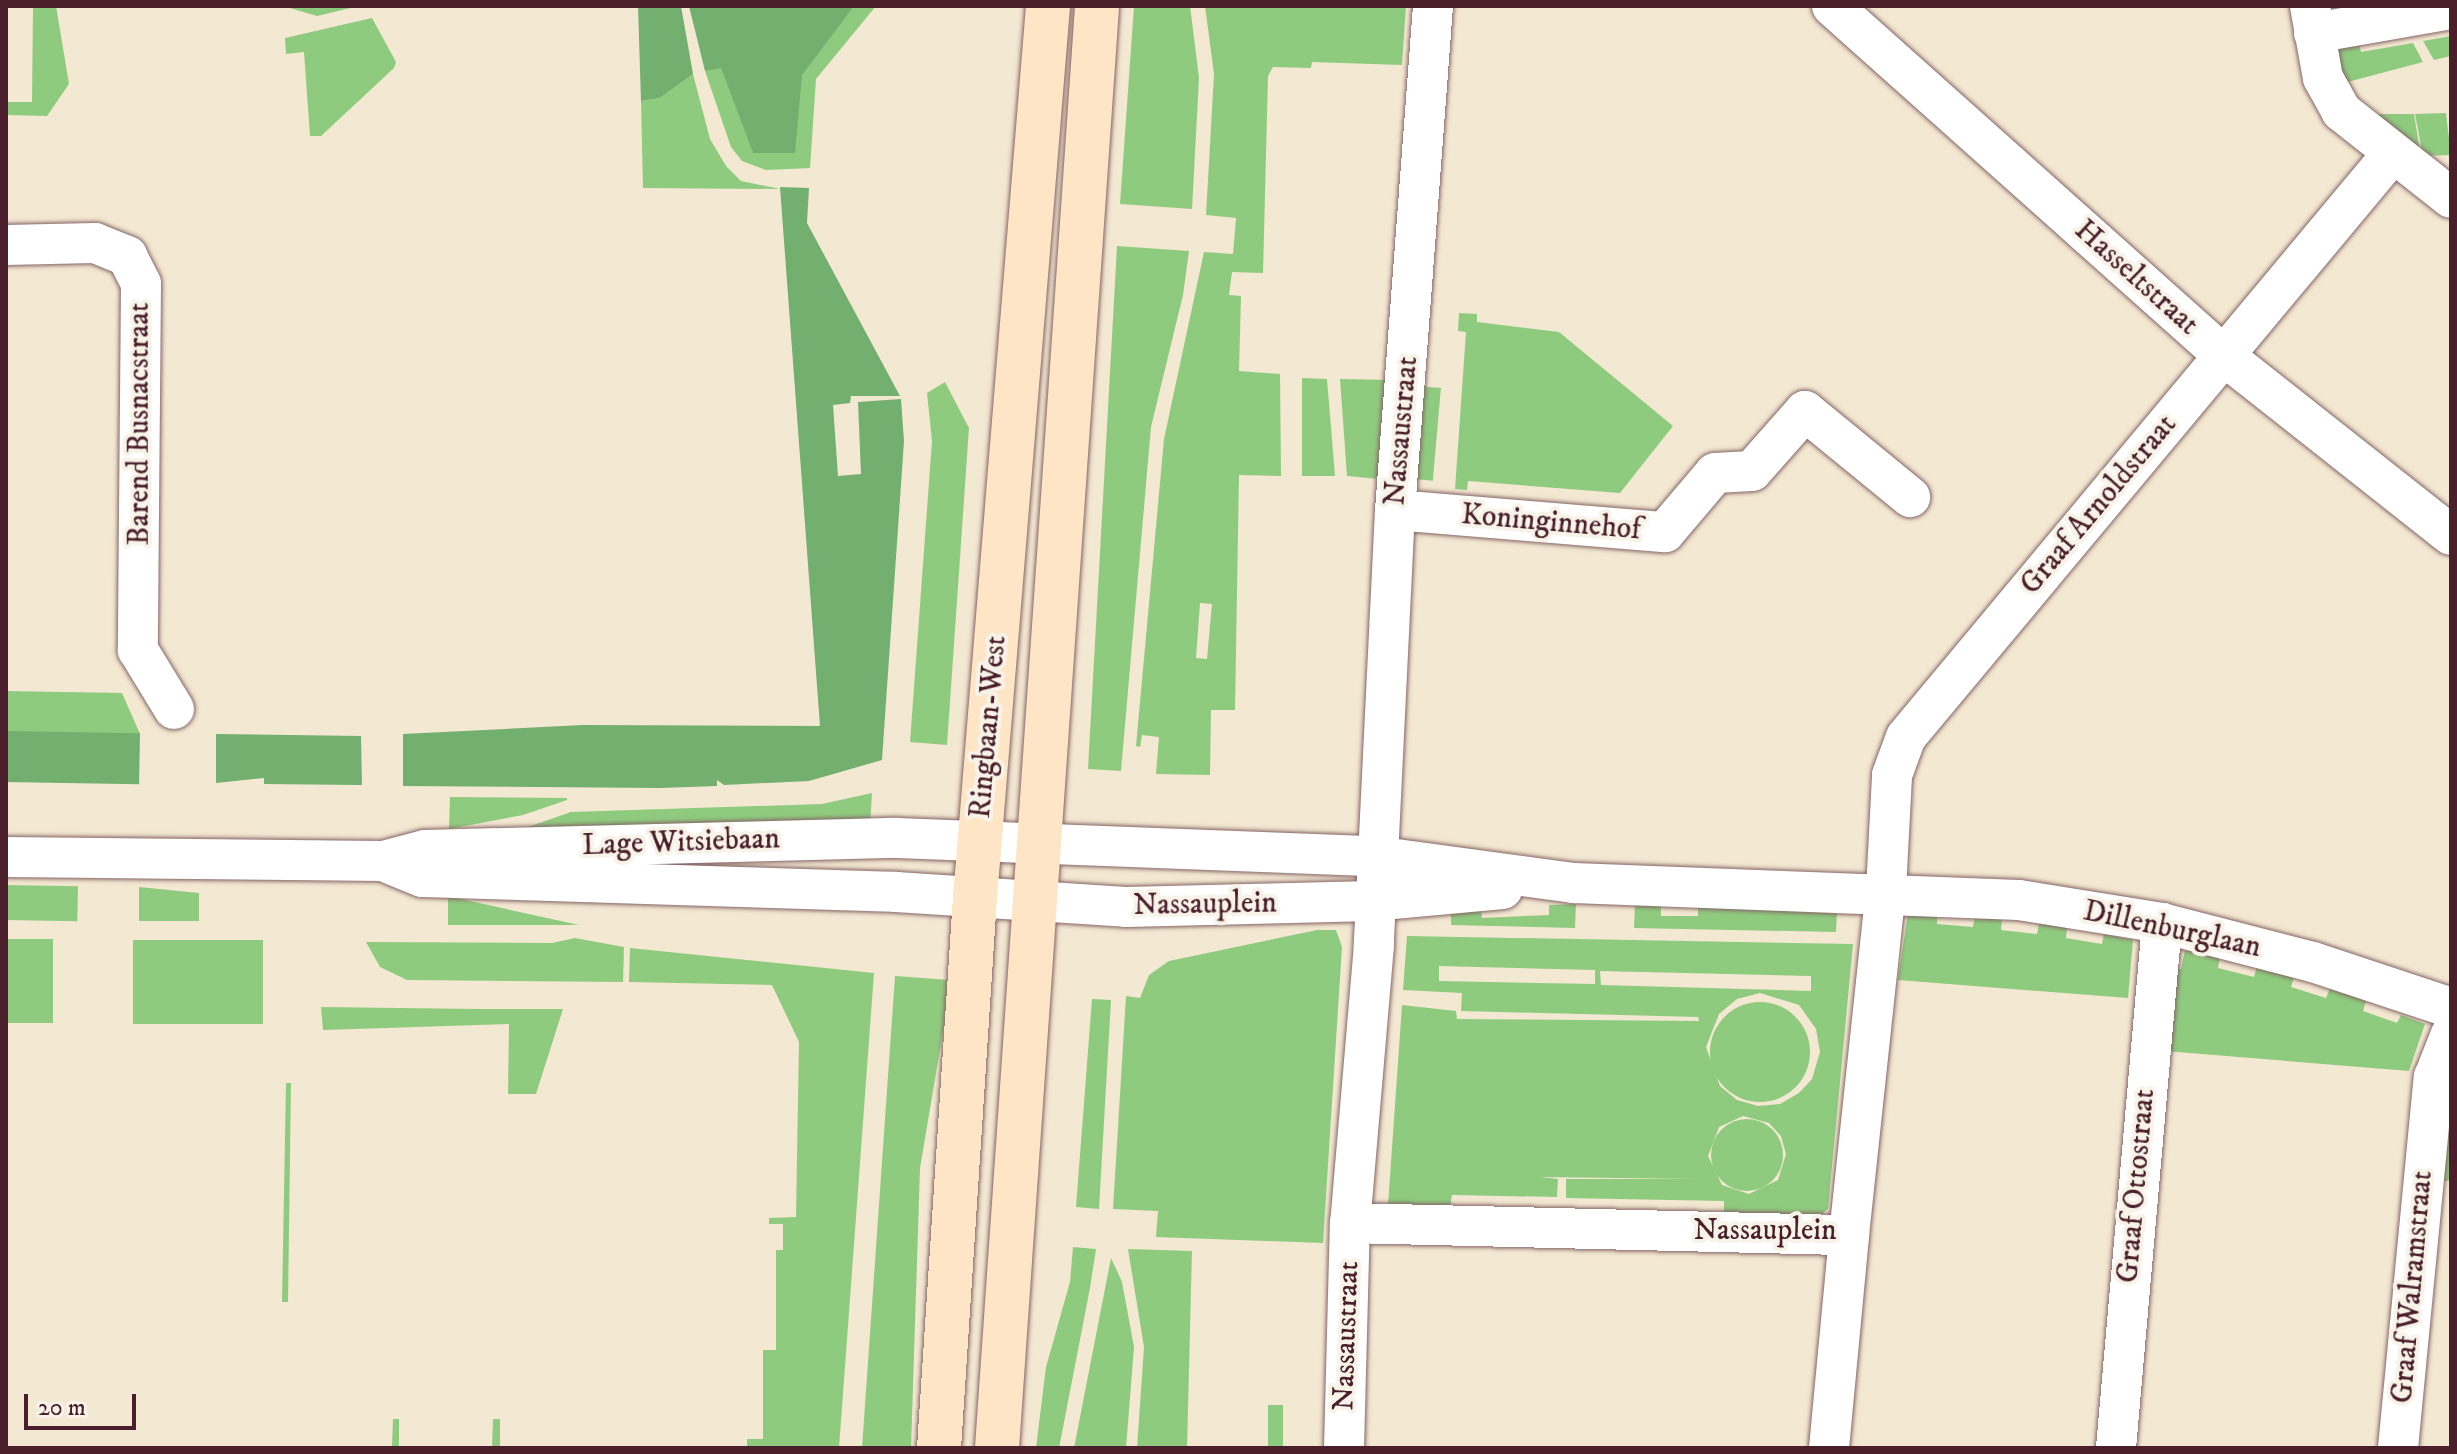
<!DOCTYPE html>
<html>
<head>
<meta charset="utf-8">
<style>
  body { margin:0 }
  #map { position:relative; width:2457px; height:1454px; overflow:hidden; background:#f3e8d2; font-family:"IM FELL DW Pica",serif }
  div>[style] { position:absolute }
  [style*='--x'] { left:calc(var(--x)*1px); top:calc(var(--y)*1px); width:calc(var(--w)*1px); rotate:calc(var(--a)*1deg) }
  .green>* { inset:0; background:#8fcb7f; transform-origin:0 0 }
  .round { border-radius:50% }
  .forest>* { inset:0; background:#73af6e; transform-origin:0 0 }
  .roads { filter:drop-shadow(0 0 2px #856565) drop-shadow(0 0 2px #856565) }
  .minor>* { height:40px; margin:-20px; padding:0 20px; transform-origin:20px; border-radius:20px; background:#fff }
  .secondary>* { height:44px; margin:-22px; padding:0 22px; transform-origin:22px; border-radius:22px; background:#fde5c5 }
  span { translate:-50% -50%; white-space:nowrap; text-align:center; line-height:1.15; -webkit-text-stroke:8px #f7f3e8; paint-order:stroke }
  .street-label { font-size:30px; color:#4a1f2b }
  .frame { position:absolute; inset:0; border:8px solid #4a1f2b; pointer-events:none }
  .scale { position:absolute; left:24px; top:1394px; width:112px; height:36px; box-sizing:border-box; border:4px solid #4a1f2b; border-top:0; padding-left:10px; font-size:24px; line-height:28px; white-space:nowrap; color:#4a1f2b; -webkit-text-stroke:6px #f7f3e8; paint-order:stroke }
</style>
</head>
<body>
<div id="map">
  <div class="green">
    <i style="clip-path:polygon(33px 6px,56px 6px,69px 84px,47px 116px,6px 115px,6px 102px,32px 102px)"></i>
    <i style="clip-path:polygon(283px 6px,359px 6px,317px 16px)"></i>
    <i style="clip-path:polygon(854px 6px,876px 6px,816px 79px,810px 168px,766px 170px,742px 161px,731px 147px,705px 71px,721px 67px,753px 152px,808px 63px)"></i>
    <i style="clip-path:polygon(1134px 6px,1190px 6px,1199px 78px,1192px 209px,1120px 204px)"></i>
    <i style="clip-path:polygon(evenodd,1205px 6px,1406px 6px,1402px 65px,1312px 62px,1311px 68px,1273px 67px,1268px 76px,1263px 273px,1232px 272px,1229px 295px,1241px 296px,1239px 371px,1280px 374px,1281px 476px,1239px 475px,1235px 710px,1211px 710px,1210px 775px,1156px 774px,1159px 737px,1142px 735px,1140px 747px,1136px 746px,1164px 439px,1204px 252px,1233px 254px,1236px 218px,1206px 215px,1214px 74px,1205px 6px,1200px 603px,1212px 604px,1207px 659px,1196px 658px,1200px 603px)"></i>
    <i style="clip-path:polygon(372px 18px,396px 62px,394px 68px,321px 136px,310px 136px,304px 52px,286px 54px,285px 38px)"></i>
    <i style="clip-path:polygon(2451px 36px,2451px 56px,2434px 60px,2423px 41px)"></i>
    <i style="clip-path:polygon(2358px 38px,2361px 52px,2413px 43px,2423px 62px,2340px 84px,2334px 49px)"></i>
    <i style="clip-path:polygon(693px 74px,710px 139px,726px 166px,741px 181px,780px 189px,643px 188px,641px 101px,660px 98px)"></i>
    <i style="clip-path:polygon(2446px 113px,2451px 155px,2423px 156px,2415px 114px)"></i>
    <i style="clip-path:polygon(2368px 114px,2414px 114px,2421px 157px)"></i>
    <i style="clip-path:polygon(1117px 246px,1189px 251px,1183px 295px,1151px 427px,1121px 771px,1088px 769px)"></i>
    <i style="clip-path:polygon(1459px 313px,1477px 314px,1477px 322px,1559px 332px,1673px 426px,1620px 493px,1468px 481px,1467px 490px,1455px 489px,1466px 332px,1458px 331px)"></i>
    <i style="clip-path:polygon(1302px 378px,1327px 379px,1335px 476px,1302px 476px)"></i>
    <i style="clip-path:polygon(1340px 379px,1396px 380px,1379px 479px,1347px 476px)"></i>
    <i style="clip-path:polygon(945px 382px,969px 428px,947px 745px,910px 742px,932px 441px,927px 393px)"></i>
    <i style="left:1418px;top:386px;width:23px;height:93px;rotate:5deg"></i>
    <i style="clip-path:polygon(6px 691px,122px 693px,140px 734px,6px 732px)"></i>
    <i style="clip-path:polygon(872px 793px,870px 827px,525px 828px,571px 812px,822px 804px)"></i>
    <i style="clip-path:polygon(450px 797px,567px 798px,567px 800px,523px 815px,449px 829px)"></i>
    <i style="left:6px;top:885px;width:72px;height:35px;rotate:1deg"></i>
    <i style="clip-path:polygon(139px 887px,199px 893px,199px 921px,139px 921px)"></i>
    <i style="clip-path:polygon(448px 898px,456px 898px,579px 925px,448px 925px)"></i>
    <i style="clip-path:polygon(1576px 904px,1575px 928px,1451px 925px,1451px 910px,1481px 908px,1482px 918px,1549px 915px,1549px 905px)"></i>
    <i style="clip-path:polygon(1635px 905px,1661px 906px,1661px 916px,1698px 916px,1698px 906px,1837px 910px,1836px 932px,1634px 928px)"></i>
    <i style="clip-path:polygon(1908px 913px,1937px 915px,1937px 924px,1973px 927px,1975px 917px,2002px 920px,2001px 930px,2037px 934px,2039px 923px,2067px 928px,2066px 938px,2102px 944px,2104px 934px,2133px 940px,2128px 998px,1898px 980px)"></i>
    <i style="clip-path:polygon(1317px 930px,1336px 930px,1342px 947px,1323px 1243px,1156px 1237px,1158px 1211px,1113px 1209px,1126px 996px,1140px 998px,1149px 975px,1169px 961px)"></i>
    <i style="clip-path:polygon(evenodd,1407px 936px,1853px 944px,1828px 1209px,1821px 1215px,1724px 1213px,1724px 1201px,1566px 1198px,1566px 1179px,1695px 1179px,1540px 1177px,1558px 1179px,1557px 1197px,1452px 1195px,1450px 1206px,1388px 1205px,1402px 1005px,1456px 1011px,1457px 1019px,1699px 1021px,1698px 1017px,1461px 1011px,1462px 993px,1403px 990px,1407px 936px,1439px 966px,1595px 970px,1595px 984px,1439px 981px,1439px 966px,1407px 936px,1600px 971px,1811px 976px,1811px 991px,1601px 985px,1600px 971px,1407px 936px,1760px 993px,1799px 1005px,1816px 1029px,1820px 1052px,1812px 1079px,1799px 1093px,1780px 1104px,1758px 1106px,1737px 1100px,1720px 1086px,1706px 1047px,1719px 1014px,1737px 999px,1760px 993px,1407px 936px,1743px 1116px,1769px 1123px,1781px 1136px,1786px 1154px,1778px 1180px,1749px 1194px,1722px 1185px,1708px 1156px,1719px 1127px,1743px 1116px)"></i>
    <i style="clip-path:polygon(575px 938px,624px 947px,623px 982px,407px 980px,380px 967px,366px 942px,552px 943px)"></i>
    <i style="left:6px;top:939px;width:47px;height:84px"></i>
    <i style="left:133px;top:940px;width:130px;height:84px"></i>
    <i style="clip-path:polygon(630px 948px,874px 973px,839px 1448px,747px 1448px,747px 1439px,763px 1439px,763px 1350px,776px 1350px,776px 1250px,783px 1250px,783px 1224px,769px 1224px,769px 1218px,796px 1217px,799px 1042px,772px 985px,629px 982px)"></i>
    <i style="clip-path:polygon(2185px 950px,2220px 957px,2218px 968px,2254px 977px,2257px 966px,2294px 977px,2291px 987px,2326px 998px,2330px 988px,2366px 1001px,2363px 1011px,2397px 1023px,2401px 1015px,2425px 1024px,2409px 1071px,2165px 1051px,2174px 969px,2181px 969px)"></i>
    <i style="clip-path:polygon(895px 976px,949px 980px,949px 996px,920px 1168px,911px 1448px,862px 1448px)"></i>
    <i style="clip-path:polygon(1092px 999px,1111px 1000px,1099px 1209px,1076px 1207px)"></i>
    <i class="round" style="left:1710px;top:1002px;width:100px;height:100px"></i>
    <i style="clip-path:polygon(321px 1007px,478px 1009px,563px 1009px,536px 1094px,508px 1094px,509px 1024px,323px 1030px)"></i>
    <i style="clip-path:polygon(286px 1083px,291px 1083px,288px 1302px,282px 1302px)"></i>
    <i style="clip-path:polygon(2451px 1084px,2451px 1179px,2447px 1181px,2436px 1180px)"></i>
    <i class="round" style="left:1711px;top:1119px;width:72px;height:72px"></i>
    <i style="clip-path:polygon(1073px 1247px,1096px 1249px,1090px 1288px,1059px 1448px,1036px 1448px,1046px 1367px,1070px 1282px)"></i>
    <i style="clip-path:polygon(1128px 1249px,1192px 1251px,1187px 1448px,1137px 1448px,1144px 1347px)"></i>
    <i style="clip-path:polygon(1111px 1258px,1122px 1282px,1134px 1347px,1126px 1448px,1074px 1448px)"></i>
    <i style="left:1268px;top:1405px;width:15px;height:43px"></i>
    <i style="clip-path:polygon(393px 1419px,399px 1419px,399px 1447px,492px 1447px,493px 1419px,500px 1419px,500px 1448px,351px 1448px,392px 1447px)"></i>
  </div>
  <div class="forest">
    <i style="clip-path:polygon(638px 6px,681px 6px,693px 74px,660px 98px,641px 101px)"></i>
    <i style="clip-path:polygon(689px 6px,854px 6px,802px 75px,795px 153px,753px 153px,721px 68px,705px 71px)"></i>
    <i style="clip-path:polygon(780px 187px,809px 188px,807px 223px,900px 396px,851px 396px,850px 403px,833px 405px,838px 476px,861px 474px,858px 402px,901px 399px,904px 441px,882px 760px,809px 781px,724px 785px,717px 780px,717px 786px,660px 788px,403px 786px,403px 734px,583px 725px,820px 726px)"></i>
    <i style="left:6px;top:731px;width:134px;height:51px;rotate:1deg"></i>
    <i style="clip-path:polygon(216px 734px,361px 736px,362px 785px,264px 784px,264px 778px,216px 783px)"></i>
  </div>
  <div class="roads">
    <div class="minor">
      <i style="--x:1433;--y:6;--w:505;--a:94.31"></i>
      <i style="--x:1395;--y:510;--w:436;--a:92.8"></i>
      <i style="--x:1374;--y:945;--w:279;--a:94.9"></i>
      <i style="--x:1350;--y:1223;--w:499;--a:1.4"></i>
      <i style="--x:1849;--y:1235;--w:346;--a:-83.9"></i>
      <i style="--x:1886;--y:891;--w:116;--a:-87"></i>
      <i style="--x:1892;--y:775;--w:40;--a:-69.8"></i>
      <i style="--x:1906;--y:737;--w:760;--a:-50.18"></i>
      <i style="--x:1832;--y:6;--w:524;--a:41.75"></i>
      <i style="--x:2223;--y:355;--w:290;--a:38.3"></i>
      <i style="--x:2310;--y:6;--w:73;--a:79.8"></i>
      <i style="--x:2323;--y:78;--w:38;--a:61"></i>
      <i style="--x:2341;--y:111;--w:140;--a:38.3"></i>
      <i style="--x:2314;--y:33;--w:139;--a:-9.9"></i>
      <i style="--x:6;--y:245;--w:89;--a:-1.3"></i>
      <i style="--x:95;--y:243;--w:35;--a:22"></i>
      <i style="--x:127;--y:256;--w:31;--a:63"></i>
      <i style="--x:141;--y:284;--w:366;--a:90.5"></i>
      <i style="--x:138;--y:650;--w:69;--a:58.6"></i>
      <i style="--x:1395;--y:510;--w:271;--a:4.7"></i>
      <i style="--x:1665;--y:532;--w:77;--a:-49.7"></i>
      <i style="--x:1715;--y:473;--w:37;--a:-3"></i>
      <i style="--x:1752;--y:471;--w:80;--a:-48.5"></i>
      <i style="--x:1805;--y:411;--w:136;--a:39.3"></i>
      <i style="--x:6;--y:857;--w:377;--a:0.6"></i>
      <i style="--x:383;--y:861;--w:43;--a:-14.7"></i>
      <i style="--x:425;--y:850;--w:472;--a:-1.5"></i>
      <i style="--x:897;--y:838;--w:477;--a:2.2"></i>
      <i style="--x:1374;--y:856;--w:202;--a:7.7"></i>
      <i style="--x:1574;--y:883;--w:445;--a:2.2"></i>
      <i style="--x:2019;--y:900;--w:145;--a:9.1"></i>
      <i style="--x:2162;--y:923;--w:156;--a:14.5"></i>
      <i style="--x:2313;--y:962;--w:145;--a:18.4"></i>
      <i style="--x:390;--y:864;--w:35;--a:22"></i>
      <i style="--x:423;--y:877;--w:473;--a:1.8"></i>
      <i style="--x:896;--y:892;--w:230;--a:3.7"></i>
      <i style="--x:1126;--y:907;--w:247;--a:-1.4"></i>
      <i style="--x:1373;--y:901;--w:130;--a:-5.3"></i>
      <i style="--x:1344;--y:1448;--w:225;--a:-88.5"></i>
      <i style="--x:1829;--y:1448;--w:214;--a:-84.6"></i>
      <i style="--x:2116;--y:1448;--w:527;--a:-84.99"></i>
      <i style="--x:2398;--y:1448;--w:373;--a:-84.5"></i>
      <i style="--x:2434;--y:1077;--w:46;--a:-68.4"></i>
    </div>
    <div class="secondary">
      <i style="--x:939;--y:1448;--w:551;--a:-86.26"></i>
      <i style="--x:975;--y:898;--w:895;--a:-85.32"></i>
      <i style="--x:997;--y:1448;--w:1445;--a:-86.03"></i>
    </div>
  </div>
  <div class="street-label">
    <span style="left:2136px;top:278px;rotate:42deg">Hasseltstraat</span>
    <span style="left:140px;top:424px;rotate:-90deg">Barend Busnacstraat</span>
    <span style="left:1402px;top:431px;rotate:-85deg">Nassaustraat</span>
    <span style="left:2099px;top:505px;rotate:-50deg">Graaf Arnoldstraat</span>
    <span style="left:1551px;top:523px;rotate:5deg">Koninginnehof</span>
    <span style="left:989px;top:727px;rotate:-85deg">Ringbaan-West</span>
    <span style="left:681px;top:843px;rotate:-2deg">Lage Witsiebaan</span>
    <span style="left:1205px;top:905px;rotate:-1deg">Nassauplein</span>
    <span style="left:2172px;top:930px;rotate:12deg">Dillenburglaan</span>
    <span style="left:2137px;top:1186px;rotate:-85deg">Graaf Ottostraat</span>
    <span style="left:1765px;top:1231px">Nassauplein</span>
    <span style="left:2413px;top:1287px;rotate:-85deg">Graaf Walramstraat</span>
    <span style="left:1347px;top:1336px;rotate:-88deg">Nassaustraat</span>
  </div>
  <div class="frame"></div>
  <div class="scale">20 m</div>
</div>
</body>
</html>
